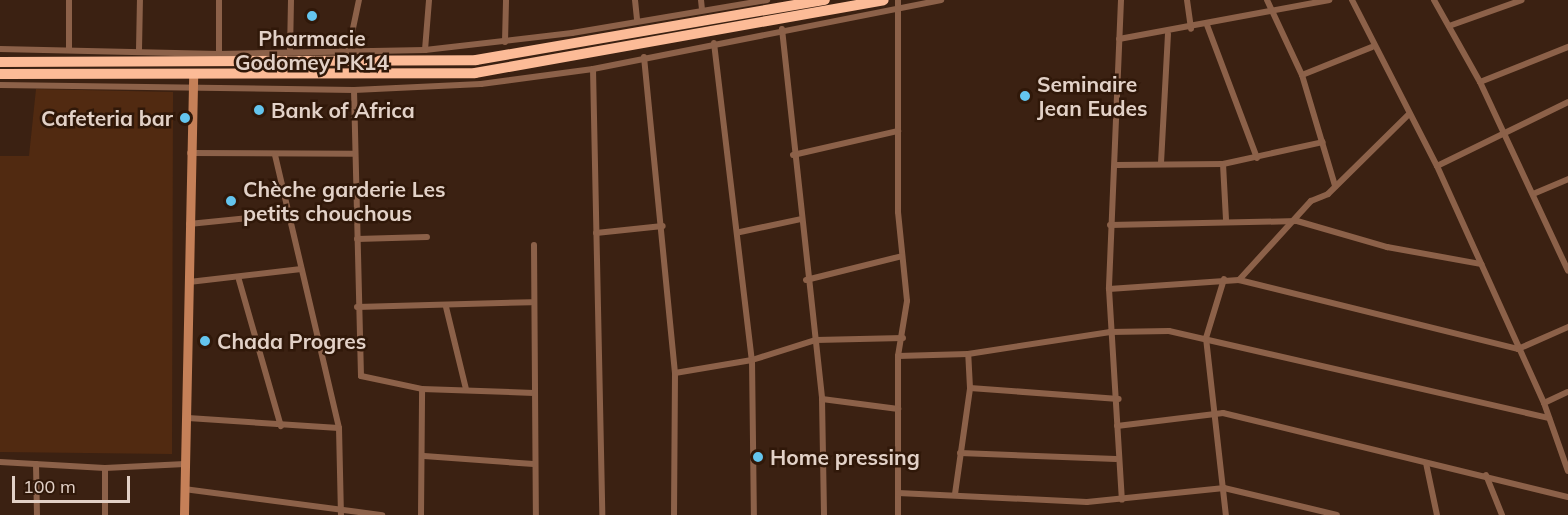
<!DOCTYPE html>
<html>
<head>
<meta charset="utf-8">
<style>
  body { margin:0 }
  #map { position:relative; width:1568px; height:515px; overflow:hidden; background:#3b2112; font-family:Mulish,sans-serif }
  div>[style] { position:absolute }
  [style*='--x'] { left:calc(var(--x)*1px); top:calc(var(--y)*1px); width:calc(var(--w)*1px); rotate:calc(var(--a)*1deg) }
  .green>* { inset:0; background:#512a11 }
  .street>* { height:6px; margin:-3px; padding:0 3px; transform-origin:3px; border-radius:3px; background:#8c6149 }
  .secondary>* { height:9px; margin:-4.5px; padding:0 4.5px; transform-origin:4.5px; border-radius:4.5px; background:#c58058 }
  .highway>* { height:10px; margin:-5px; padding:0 5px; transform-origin:5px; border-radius:5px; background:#fcbb97 }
  .dots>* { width:16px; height:16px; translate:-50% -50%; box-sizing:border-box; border:3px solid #301809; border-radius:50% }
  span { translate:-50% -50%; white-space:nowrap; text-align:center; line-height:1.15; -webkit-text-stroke:5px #301809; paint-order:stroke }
  .poi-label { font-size:21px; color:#e2d1c7; font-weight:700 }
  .left { translate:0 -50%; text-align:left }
  .right { translate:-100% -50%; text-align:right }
  .scale { position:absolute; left:12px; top:476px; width:118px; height:27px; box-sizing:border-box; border:3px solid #e2d1c7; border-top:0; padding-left:8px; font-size:18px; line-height:21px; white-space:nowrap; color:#e2d1c7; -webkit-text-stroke:4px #301809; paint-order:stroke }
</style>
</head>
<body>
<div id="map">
  <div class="green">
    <i style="clip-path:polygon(36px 89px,173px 92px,172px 454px,0 452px,0 156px,29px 156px)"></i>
  </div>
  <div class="street">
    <i style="--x:635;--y:0;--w:20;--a:84"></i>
    <i style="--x:701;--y:0;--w:10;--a:84"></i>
    <i style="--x:898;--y:0;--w:212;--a:90"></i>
    <i style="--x:898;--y:212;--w:89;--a:84.2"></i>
    <i style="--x:907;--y:301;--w:56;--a:99.3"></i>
    <i style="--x:898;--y:356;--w:159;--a:90"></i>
    <i style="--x:1121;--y:0;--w:289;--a:92.4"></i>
    <i style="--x:1109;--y:289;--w:211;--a:86.5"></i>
    <i style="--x:1187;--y:0;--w:29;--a:82"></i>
    <i style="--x:1267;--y:0;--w:83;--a:65"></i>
    <i style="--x:1302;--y:75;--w:116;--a:73.4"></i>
    <i style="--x:1352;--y:0;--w:186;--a:62.9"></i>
    <i style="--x:1437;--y:166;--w:260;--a:65.7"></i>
    <i style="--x:1544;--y:403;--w:72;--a:70.6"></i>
    <i style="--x:1434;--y:0;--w:94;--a:60.7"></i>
    <i style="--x:1480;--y:82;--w:208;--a:65"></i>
    <i style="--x:1207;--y:25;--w:142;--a:69.4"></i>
    <i style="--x:1449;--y:26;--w:77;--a:-19.6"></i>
    <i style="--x:782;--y:29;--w:372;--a:83.8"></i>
    <i style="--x:822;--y:399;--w:116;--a:89"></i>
    <i style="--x:1119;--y:39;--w:214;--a:-10.5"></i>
    <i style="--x:505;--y:42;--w:42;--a:-88.6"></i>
    <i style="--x:714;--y:43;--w:319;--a:83.2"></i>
    <i style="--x:752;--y:360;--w:155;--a:89.3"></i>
    <i style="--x:0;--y:49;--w:219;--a:1.3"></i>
    <i style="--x:219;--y:54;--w:206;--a:-1.1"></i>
    <i style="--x:425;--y:50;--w:148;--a:-6.6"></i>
    <i style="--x:572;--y:33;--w:198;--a:-9.6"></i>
    <i style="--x:69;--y:50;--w:50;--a:-90"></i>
    <i style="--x:139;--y:50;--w:50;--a:-88.9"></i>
    <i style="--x:425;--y:50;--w:50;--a:-85.4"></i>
    <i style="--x:290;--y:52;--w:52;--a:-88.9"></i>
    <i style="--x:348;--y:52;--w:53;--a:-78.1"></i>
    <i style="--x:219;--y:54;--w:54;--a:-90"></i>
    <i style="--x:644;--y:57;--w:318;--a:84.4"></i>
    <i style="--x:675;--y:373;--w:142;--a:90.4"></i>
    <i style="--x:593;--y:69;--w:446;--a:88.8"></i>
    <i style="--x:1302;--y:75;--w:75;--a:-21.8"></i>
    <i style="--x:1480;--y:82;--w:95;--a:-21.7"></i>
    <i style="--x:0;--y:85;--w:354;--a:0.8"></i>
    <i style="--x:354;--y:90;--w:127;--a:-2.7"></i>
    <i style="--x:481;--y:84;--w:113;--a:-7.6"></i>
    <i style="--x:593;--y:69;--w:355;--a:-11.2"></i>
    <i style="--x:354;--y:90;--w:286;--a:88.6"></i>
    <i style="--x:361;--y:376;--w:62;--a:12"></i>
    <i style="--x:422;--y:389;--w:112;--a:2"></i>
    <i style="--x:190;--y:153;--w:165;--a:0.3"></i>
    <i style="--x:275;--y:155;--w:280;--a:76.8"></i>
    <i style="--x:339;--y:428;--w:87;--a:88.7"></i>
    <i style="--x:793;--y:155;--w:108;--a:-12.9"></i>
    <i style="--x:1161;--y:163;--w:129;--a:-86.9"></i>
    <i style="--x:1223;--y:164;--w:56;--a:86.9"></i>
    <i style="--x:1116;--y:165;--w:107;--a:-0.5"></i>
    <i style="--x:1223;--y:164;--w:102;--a:-12.4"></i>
    <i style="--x:1437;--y:166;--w:146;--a:-26"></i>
    <i style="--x:1533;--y:194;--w:38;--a:-23"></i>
    <i style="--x:189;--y:224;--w:99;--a:-5.8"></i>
    <i style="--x:1110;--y:225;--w:187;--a:-1.2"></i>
    <i style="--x:1297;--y:221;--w:94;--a:16.1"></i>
    <i style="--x:1387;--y:247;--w:96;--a:10.3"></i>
    <i style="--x:740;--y:232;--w:62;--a:-12"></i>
    <i style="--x:596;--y:233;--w:67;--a:-6"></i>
    <i style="--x:357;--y:239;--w:70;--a:-1.6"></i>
    <i style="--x:534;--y:245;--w:270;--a:89.6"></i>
    <i style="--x:1224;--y:279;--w:62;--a:107"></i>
    <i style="--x:1206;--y:338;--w:178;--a:83.6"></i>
    <i style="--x:239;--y:280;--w:152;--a:74"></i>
    <i style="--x:806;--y:280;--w:99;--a:-14"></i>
    <i style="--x:1239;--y:280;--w:107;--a:-47.7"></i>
    <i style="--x:1311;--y:201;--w:18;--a:-22"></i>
    <i style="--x:1328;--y:194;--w:114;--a:-44.6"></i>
    <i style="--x:189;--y:282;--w:113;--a:-6.6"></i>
    <i style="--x:1109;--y:289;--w:130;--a:-4"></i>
    <i style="--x:1239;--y:280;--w:287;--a:13.9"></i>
    <i style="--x:1518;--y:349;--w:55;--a:-23.7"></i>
    <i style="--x:357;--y:307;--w:174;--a:-1.6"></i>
    <i style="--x:446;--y:307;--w:84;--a:76.3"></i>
    <i style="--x:898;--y:356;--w:70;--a:-1.6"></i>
    <i style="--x:968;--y:354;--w:144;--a:-8.8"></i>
    <i style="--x:1110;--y:332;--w:59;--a:-1"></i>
    <i style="--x:1169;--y:331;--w:390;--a:12.9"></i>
    <i style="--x:675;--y:373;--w:78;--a:-9.6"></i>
    <i style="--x:752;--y:360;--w:67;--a:-17.4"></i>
    <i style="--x:816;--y:340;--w:87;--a:-1.3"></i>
    <i style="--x:970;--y:388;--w:149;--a:4.2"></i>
    <i style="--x:822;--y:399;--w:77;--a:7.5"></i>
    <i style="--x:1544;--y:403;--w:26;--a:-25"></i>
    <i style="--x:188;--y:418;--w:151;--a:3.8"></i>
    <i style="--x:1117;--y:426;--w:107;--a:-7"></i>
    <i style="--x:1223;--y:413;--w:355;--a:13.7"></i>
    <i style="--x:960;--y:453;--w:156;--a:2.2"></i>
    <i style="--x:424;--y:456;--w:110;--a:4.2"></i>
    <i style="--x:0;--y:462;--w:105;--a:3.3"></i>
    <i style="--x:105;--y:468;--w:80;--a:-2.9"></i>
    <i style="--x:1426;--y:463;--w:53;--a:78.1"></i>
    <i style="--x:36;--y:464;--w:51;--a:88.9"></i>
    <i style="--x:1486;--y:475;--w:43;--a:68.2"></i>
    <i style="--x:184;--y:489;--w:200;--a:7.5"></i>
    <i style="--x:898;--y:493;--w:189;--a:2.7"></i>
    <i style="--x:1087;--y:502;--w:138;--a:-5.8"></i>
    <i style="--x:1224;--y:488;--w:116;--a:13.4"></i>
    <i style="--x:955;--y:494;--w:107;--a:-81.9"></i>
    <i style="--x:970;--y:388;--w:34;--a:-93"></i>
    <i style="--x:105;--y:515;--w:47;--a:-90"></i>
    <i style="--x:421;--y:515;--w:126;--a:-89.5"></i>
  </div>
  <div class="secondary">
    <i style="--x:184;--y:515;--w:439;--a:-88.8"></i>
  </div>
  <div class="highway">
    <i style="--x:0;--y:62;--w:476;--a:-0.2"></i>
    <i style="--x:476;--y:60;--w:354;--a:-9.8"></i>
    <i style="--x:0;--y:74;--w:475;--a:-0.1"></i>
    <i style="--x:475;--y:73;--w:415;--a:-10.1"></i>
  </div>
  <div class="dots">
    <i style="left:312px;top:16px;background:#64c5ee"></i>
    <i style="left:1025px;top:96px;background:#64c5ee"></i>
    <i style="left:259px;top:110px;background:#64c5ee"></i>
    <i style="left:185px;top:118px;background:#64c5ee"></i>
    <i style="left:231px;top:201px;background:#64c5ee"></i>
    <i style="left:205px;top:341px;background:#64c5ee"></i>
    <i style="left:758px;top:457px;background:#64c5ee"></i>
  </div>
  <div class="poi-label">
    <span style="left:312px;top:50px">Pharmacie<br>Godomey PK14</span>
    <span class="left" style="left:1037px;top:96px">Seminaire<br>Jean Eudes</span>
    <span class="left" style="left:271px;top:110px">Bank of Africa</span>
    <span class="right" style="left:173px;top:118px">Cafeteria bar</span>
    <span class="left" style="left:243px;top:201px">Chèche garderie Les<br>petits chouchous</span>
    <span class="left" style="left:217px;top:341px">Chada Progres</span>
    <span class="left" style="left:770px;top:457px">Home pressing</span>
  </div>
  <div class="scale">100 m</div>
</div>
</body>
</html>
